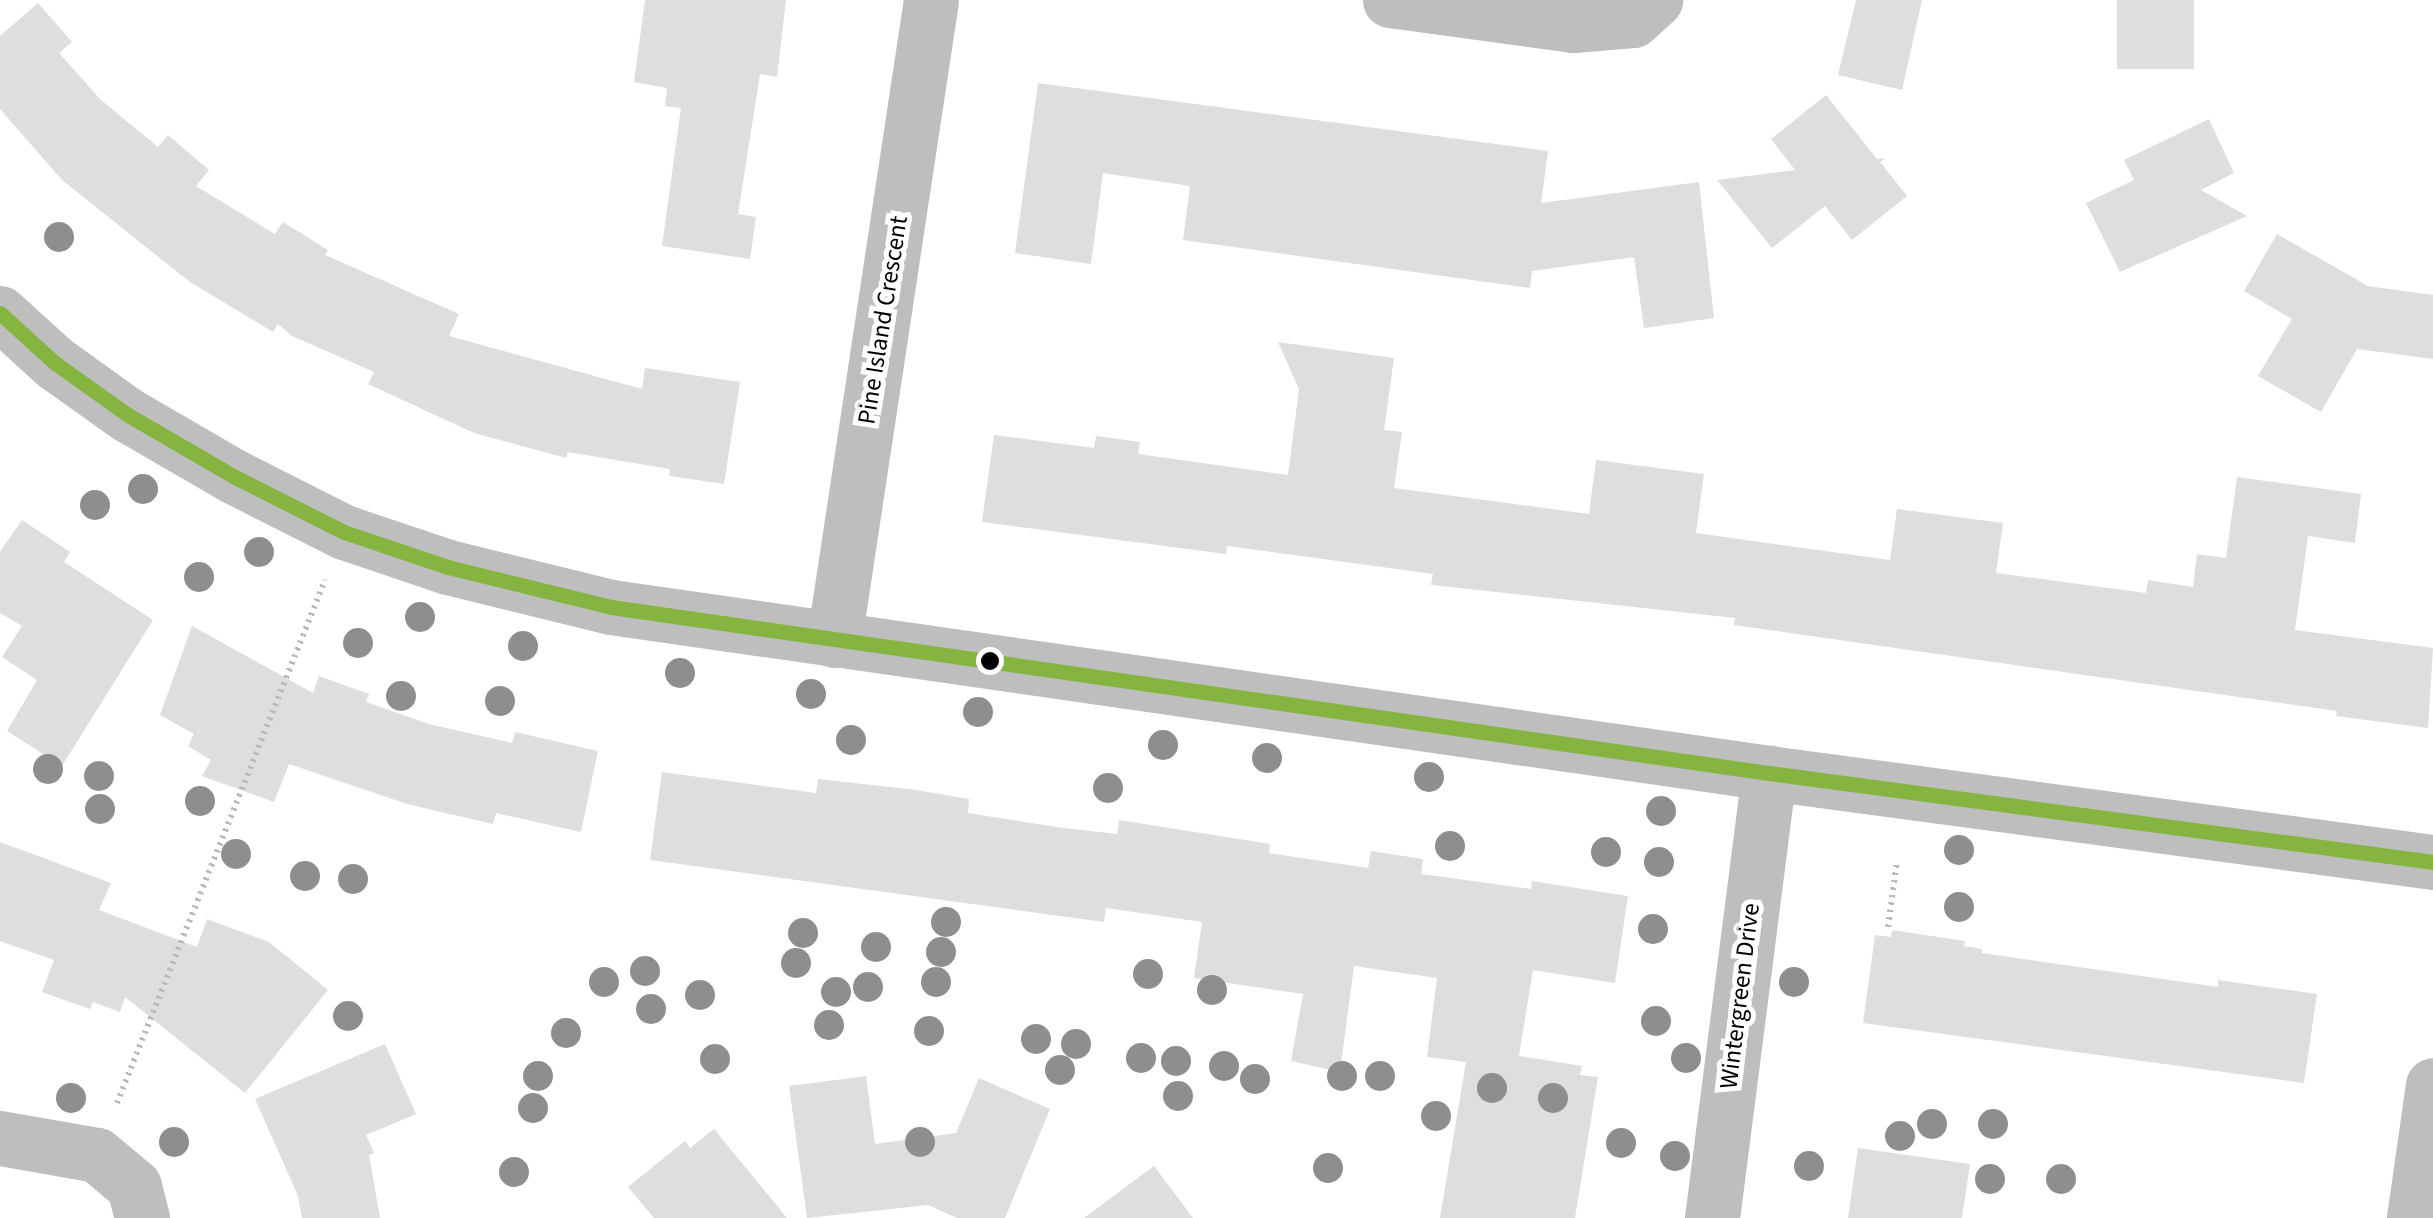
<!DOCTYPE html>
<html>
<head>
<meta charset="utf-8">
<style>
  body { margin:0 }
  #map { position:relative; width:2433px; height:1218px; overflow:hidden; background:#fff; font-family:"Source Sans 3",sans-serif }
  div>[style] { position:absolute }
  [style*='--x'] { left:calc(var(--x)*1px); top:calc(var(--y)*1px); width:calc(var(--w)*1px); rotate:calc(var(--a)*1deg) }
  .building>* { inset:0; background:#dedede; transform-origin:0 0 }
  .path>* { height:6px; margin-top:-3px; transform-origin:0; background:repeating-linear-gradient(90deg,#b9b9b9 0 2.5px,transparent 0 7.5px) }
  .minor>* { height:55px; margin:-27.5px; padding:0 27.5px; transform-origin:27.5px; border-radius:27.5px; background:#bebebe }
  .tertiary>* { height:55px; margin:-27.5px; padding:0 27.5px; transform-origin:27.5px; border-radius:27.5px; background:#bebebe }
  .bus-1>* { height:15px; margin:-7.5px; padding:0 7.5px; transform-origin:7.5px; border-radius:7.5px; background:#85b540 }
  .trees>* { width:30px; height:30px; margin:-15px; border-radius:50%; background:#8e8e8e }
  .dots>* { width:28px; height:28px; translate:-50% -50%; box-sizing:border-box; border:5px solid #fff; border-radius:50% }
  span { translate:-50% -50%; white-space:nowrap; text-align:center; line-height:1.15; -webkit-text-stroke:10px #fff; paint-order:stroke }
  .street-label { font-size:25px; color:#000 }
</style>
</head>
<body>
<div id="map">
  <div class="building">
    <i style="clip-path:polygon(645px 0,786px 0,777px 77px,760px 74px,738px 214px,756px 217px,750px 259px,662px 246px,681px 108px,665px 106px,667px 88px,634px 82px)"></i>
    <i style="clip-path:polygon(1856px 0,1922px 0,1902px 90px,1838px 75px)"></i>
    <i style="left:2117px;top:0;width:77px;height:69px"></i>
    <i style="clip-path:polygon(38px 3px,72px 42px,59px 53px,101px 100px,158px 147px,168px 135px,209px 170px,196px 186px,275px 234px,283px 222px,328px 250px,325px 255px,459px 314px,449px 336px,642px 389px,645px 368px,740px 382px,724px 484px,669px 476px,670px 469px,568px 452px,566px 458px,474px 433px,368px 384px,374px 372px,292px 336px,278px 324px,273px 332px,190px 282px,62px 180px,0 109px,0 36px)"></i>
    <i style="clip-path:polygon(1038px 83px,1548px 151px,1541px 203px,1699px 182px,1714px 318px,1644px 328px,1634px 257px,1532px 271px,1530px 288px,1183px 240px,1190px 186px,1103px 173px,1091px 264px,1015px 253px)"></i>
    <i style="clip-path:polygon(1826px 95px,1877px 159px,1886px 158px,1880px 162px,1907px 196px,1852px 240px,1825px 206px,1772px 248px,1717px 180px,1795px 170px,1771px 139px)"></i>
    <i style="clip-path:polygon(2209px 119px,2234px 173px,2201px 190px,2247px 216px,2120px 272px,2086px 203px,2134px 180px,2124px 160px)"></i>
    <i style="clip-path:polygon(2277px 234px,2368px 286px,2433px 295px,2433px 359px,2357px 349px,2321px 412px,2258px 376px,2292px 319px,2244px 291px)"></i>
    <i style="clip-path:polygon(1278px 342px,1394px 358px,1384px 430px,1402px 432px,1394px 488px,1589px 514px,1596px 460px,1704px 474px,1696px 533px,1890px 560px,1897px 509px,2003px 523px,1996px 573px,2146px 593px,2148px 580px,2193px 587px,2197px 554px,2226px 558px,2237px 477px,2361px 494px,2355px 543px,2308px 536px,2295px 630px,2433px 648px,2428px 728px,2336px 716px,2337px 711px,1734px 625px,1735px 618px,1431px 585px,1433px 574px,1227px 546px,1226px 554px,982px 522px,994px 435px,1094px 448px,1096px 436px,1140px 442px,1138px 454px,1288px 475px,1299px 389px)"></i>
    <i style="clip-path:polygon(22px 520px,70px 552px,64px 562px,153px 620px,62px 766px,7px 731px,37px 680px,2px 657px,22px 626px,0 613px,0 552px)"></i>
    <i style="clip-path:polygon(192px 626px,313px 693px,319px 676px,369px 694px,366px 702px,429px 724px,512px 743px,515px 732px,598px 751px,581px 832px,496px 813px,493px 824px,407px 804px,289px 764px,274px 802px,202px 776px,211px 760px,188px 746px,194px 734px,160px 715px)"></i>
    <i style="clip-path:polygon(662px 772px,816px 793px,818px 779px,916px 790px,969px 799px,968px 813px,1063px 828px,1117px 834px,1119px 820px,1270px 844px,1269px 853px,1368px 868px,1371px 851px,1423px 859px,1421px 874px,1531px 889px,1532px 881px,1628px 896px,1615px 983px,1533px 970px,1519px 1056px,1582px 1066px,1580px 1075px,1598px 1077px,1575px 1218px,1440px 1218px,1466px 1062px,1427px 1057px,1437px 978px,1354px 966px,1340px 1072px,1291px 1061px,1303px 994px,1194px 978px,1202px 922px,1106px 908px,1104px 922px,650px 860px)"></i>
    <i style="clip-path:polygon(0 842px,111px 883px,99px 910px,197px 947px,207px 919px,269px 942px,328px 990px,245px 1093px,125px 997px,120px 1012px,93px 1002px,90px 1009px,42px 992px,54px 960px,0 941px)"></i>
    <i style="clip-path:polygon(1892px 930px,1965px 941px,1964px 946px,1982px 949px,1982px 953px,2218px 987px,2218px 980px,2317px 994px,2304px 1083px,1863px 1023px,1875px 935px,1891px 937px)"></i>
    <i style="clip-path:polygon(385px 1044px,416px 1114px,366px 1135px,374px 1153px,369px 1155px,380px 1218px,302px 1218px,298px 1196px,255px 1099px)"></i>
    <i style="clip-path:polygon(866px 1076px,875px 1144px,956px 1133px,979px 1078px,1050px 1109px,1005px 1218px,957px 1218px,928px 1205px,807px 1218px,789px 1086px)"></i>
    <i style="clip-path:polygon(714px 1129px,787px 1218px,654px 1218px,628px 1187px,685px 1141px,690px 1148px)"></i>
    <i style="clip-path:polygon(1858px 1148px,1970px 1164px,1962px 1218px,1848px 1218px)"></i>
    <i style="clip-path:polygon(1154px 1166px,1193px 1218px,1084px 1218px)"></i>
  </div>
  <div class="path">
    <i style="--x:1888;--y:927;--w:67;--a:-82.2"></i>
    <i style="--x:117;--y:1103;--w:563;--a:-68.31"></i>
  </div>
  <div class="minor">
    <i style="--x:1390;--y:0;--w:185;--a:7.8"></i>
    <i style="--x:1573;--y:25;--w:60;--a:-4.8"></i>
    <i style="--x:1633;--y:20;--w:30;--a:-42"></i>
    <i style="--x:834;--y:640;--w:647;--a:-81.38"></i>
    <i style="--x:0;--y:1138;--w:98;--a:9.9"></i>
    <i style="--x:97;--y:1155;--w:48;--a:40"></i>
    <i style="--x:134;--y:1186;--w:33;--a:76"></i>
    <i style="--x:1712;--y:1218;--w:449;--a:-82.7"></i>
    <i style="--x:2414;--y:1218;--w:134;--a:-81.9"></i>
  </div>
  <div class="tertiary">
    <i style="--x:0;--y:313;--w:74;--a:42.3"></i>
    <i style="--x:55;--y:363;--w:90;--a:35.5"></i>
    <i style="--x:128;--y:415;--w:124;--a:30.1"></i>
    <i style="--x:235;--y:477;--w:122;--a:26.8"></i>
    <i style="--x:344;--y:532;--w:110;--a:18.6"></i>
    <i style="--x:448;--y:567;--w:168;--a:13.8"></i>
    <i style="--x:611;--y:607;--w:1170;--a:8.16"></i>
    <i style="--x:1769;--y:773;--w:670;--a:7.63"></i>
  </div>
  <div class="bus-1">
    <i style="--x:0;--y:313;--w:74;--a:42.3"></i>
    <i style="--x:55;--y:363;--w:90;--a:35.5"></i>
    <i style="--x:128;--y:415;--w:124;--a:30.1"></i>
    <i style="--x:235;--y:477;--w:122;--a:26.8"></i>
    <i style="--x:344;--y:532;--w:110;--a:18.6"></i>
    <i style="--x:448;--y:567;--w:168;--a:13.8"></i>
    <i style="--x:611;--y:607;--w:1170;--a:8.16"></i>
    <i style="--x:1769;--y:773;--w:670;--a:7.63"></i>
  </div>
  <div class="trees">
    <i style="left:59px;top:237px"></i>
    <i style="left:143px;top:489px"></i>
    <i style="left:95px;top:505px"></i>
    <i style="left:259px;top:552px"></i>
    <i style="left:199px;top:577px"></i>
    <i style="left:420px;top:617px"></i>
    <i style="left:358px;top:643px"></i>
    <i style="left:523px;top:646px"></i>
    <i style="left:680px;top:673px"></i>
    <i style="left:811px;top:694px"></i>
    <i style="left:401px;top:696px"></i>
    <i style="left:500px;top:701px"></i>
    <i style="left:978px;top:712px"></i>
    <i style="left:851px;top:740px"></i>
    <i style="left:1163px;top:745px"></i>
    <i style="left:1267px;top:758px"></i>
    <i style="left:48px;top:769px"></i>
    <i style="left:99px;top:776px"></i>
    <i style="left:1429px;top:777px"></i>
    <i style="left:1108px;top:788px"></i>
    <i style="left:200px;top:801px"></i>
    <i style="left:100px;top:809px"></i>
    <i style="left:1661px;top:811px"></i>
    <i style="left:1450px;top:846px"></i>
    <i style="left:1959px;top:850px"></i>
    <i style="left:1606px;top:852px"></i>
    <i style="left:236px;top:854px"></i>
    <i style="left:1659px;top:862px"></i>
    <i style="left:305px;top:876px"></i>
    <i style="left:353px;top:879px"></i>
    <i style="left:1959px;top:907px"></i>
    <i style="left:946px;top:922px"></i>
    <i style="left:1653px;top:929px"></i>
    <i style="left:803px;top:933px"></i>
    <i style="left:876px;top:947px"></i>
    <i style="left:941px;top:952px"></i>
    <i style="left:796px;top:963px"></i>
    <i style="left:645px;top:971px"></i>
    <i style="left:1148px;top:974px"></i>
    <i style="left:604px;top:982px"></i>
    <i style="left:936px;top:982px"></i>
    <i style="left:1794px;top:982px"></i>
    <i style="left:868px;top:987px"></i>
    <i style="left:1212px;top:990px"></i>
    <i style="left:836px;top:992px"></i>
    <i style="left:700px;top:995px"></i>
    <i style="left:651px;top:1009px"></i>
    <i style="left:348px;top:1016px"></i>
    <i style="left:1656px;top:1021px"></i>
    <i style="left:829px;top:1025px"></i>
    <i style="left:929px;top:1031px"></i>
    <i style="left:566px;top:1033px"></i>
    <i style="left:1036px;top:1039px"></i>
    <i style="left:1076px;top:1044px"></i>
    <i style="left:1141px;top:1058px"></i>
    <i style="left:1686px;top:1058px"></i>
    <i style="left:715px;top:1059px"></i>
    <i style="left:1176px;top:1061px"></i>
    <i style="left:1224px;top:1066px"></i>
    <i style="left:1060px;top:1070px"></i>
    <i style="left:538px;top:1076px"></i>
    <i style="left:1342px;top:1076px"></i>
    <i style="left:1380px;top:1076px"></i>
    <i style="left:1255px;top:1079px"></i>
    <i style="left:1492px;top:1088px"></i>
    <i style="left:1178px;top:1096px"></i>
    <i style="left:71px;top:1098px"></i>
    <i style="left:1553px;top:1098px"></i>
    <i style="left:533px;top:1108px"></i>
    <i style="left:1436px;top:1116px"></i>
    <i style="left:1932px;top:1124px"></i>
    <i style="left:1993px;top:1124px"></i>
    <i style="left:1900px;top:1136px"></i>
    <i style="left:174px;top:1142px"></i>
    <i style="left:920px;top:1142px"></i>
    <i style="left:1621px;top:1143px"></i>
    <i style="left:1675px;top:1156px"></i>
    <i style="left:1809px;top:1166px"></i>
    <i style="left:1328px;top:1168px"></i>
    <i style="left:514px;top:1172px"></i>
    <i style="left:1990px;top:1179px"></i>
    <i style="left:2061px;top:1179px"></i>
  </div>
  <div class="dots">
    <i style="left:990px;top:661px;background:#000"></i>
  </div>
  <div class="street-label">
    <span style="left:883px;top:320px;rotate:-81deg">Pine Island Crescent</span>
    <span style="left:1740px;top:996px;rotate:-83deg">Wintergreen Drive</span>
  </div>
</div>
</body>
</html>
